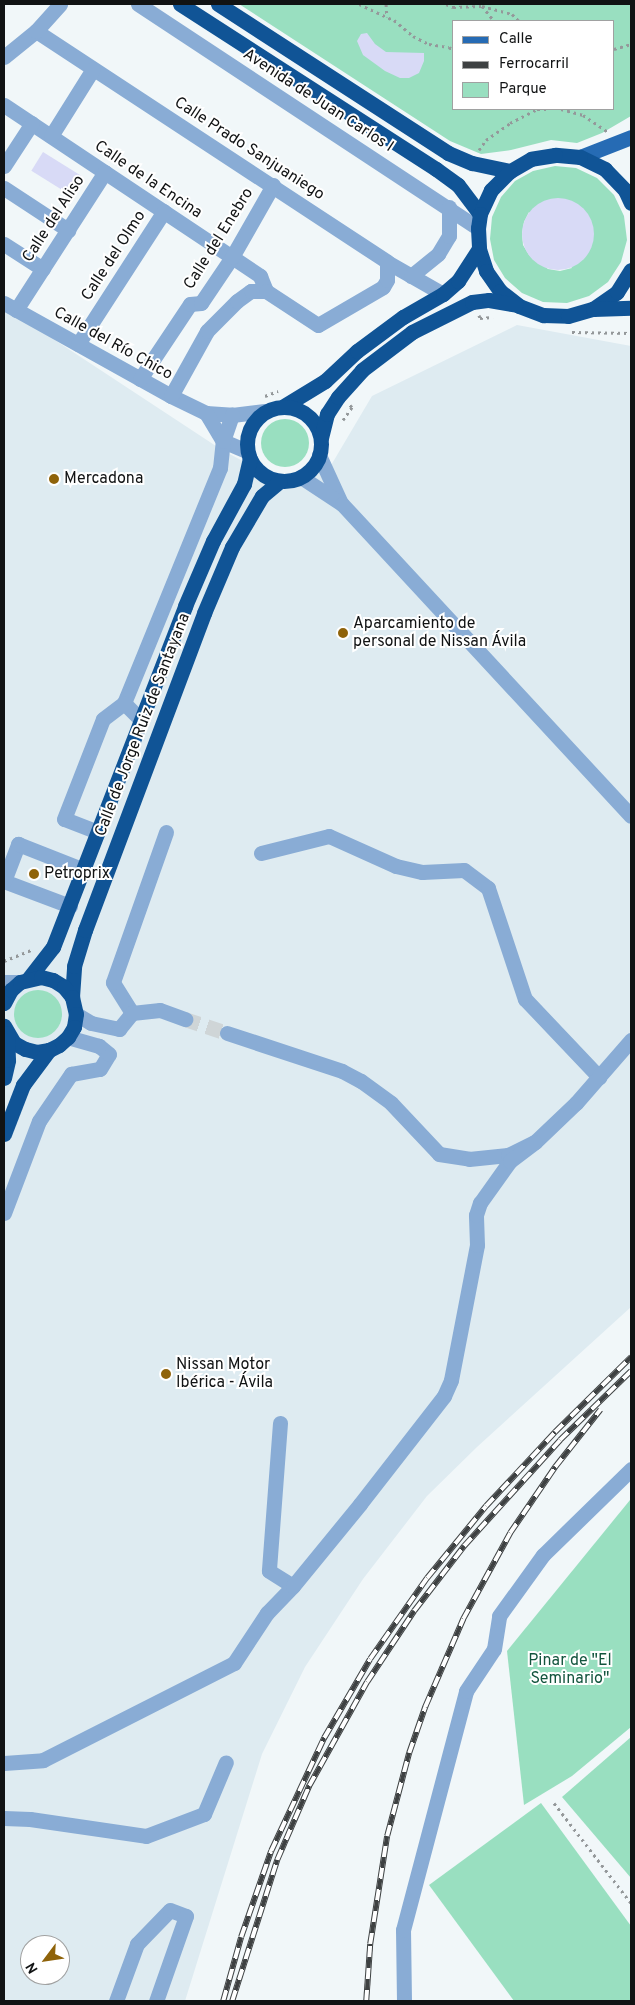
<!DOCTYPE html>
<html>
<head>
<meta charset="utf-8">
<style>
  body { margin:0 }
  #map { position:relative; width:635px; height:2005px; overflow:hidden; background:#f1f7f9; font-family:Overpass,sans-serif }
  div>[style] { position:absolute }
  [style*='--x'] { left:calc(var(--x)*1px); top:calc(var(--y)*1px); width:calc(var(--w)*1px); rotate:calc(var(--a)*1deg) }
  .built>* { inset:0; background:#deebf1 }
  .green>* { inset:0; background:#99dfc0 }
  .round { border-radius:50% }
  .water>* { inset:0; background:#d8daf6; transform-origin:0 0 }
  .minor-tunnel>* { height:15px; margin-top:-7.5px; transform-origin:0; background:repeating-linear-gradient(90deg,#cfd5d7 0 15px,transparent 0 23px) }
  .path>* { height:3px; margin-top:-1.5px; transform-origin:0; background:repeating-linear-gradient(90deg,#94989a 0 2.5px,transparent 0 6.5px) }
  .minor>* { height:15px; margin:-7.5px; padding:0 7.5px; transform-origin:7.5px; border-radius:7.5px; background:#89acd5 }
  .major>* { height:15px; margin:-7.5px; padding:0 7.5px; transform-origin:7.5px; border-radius:7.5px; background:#266bb4 }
  .highway>* { height:15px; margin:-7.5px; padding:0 7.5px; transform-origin:7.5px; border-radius:7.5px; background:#105496 }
  .highway>.ring { margin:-7.5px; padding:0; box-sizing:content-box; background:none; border:15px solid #105496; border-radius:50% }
  .rail>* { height:5.5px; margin-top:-2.75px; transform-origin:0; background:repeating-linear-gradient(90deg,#fff 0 11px,#3e4142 0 22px); box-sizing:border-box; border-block:1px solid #3e4142 }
  .dots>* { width:14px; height:14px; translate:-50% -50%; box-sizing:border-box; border:2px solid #fff; border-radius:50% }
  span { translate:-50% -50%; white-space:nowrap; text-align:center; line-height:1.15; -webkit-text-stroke:4px #fff; paint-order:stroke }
  .street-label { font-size:16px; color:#111314 }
  .poi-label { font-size:16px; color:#111314 }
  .left { translate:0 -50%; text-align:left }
  .park-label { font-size:16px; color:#12543d }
  .frame { position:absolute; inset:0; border:5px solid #111314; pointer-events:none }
  .legend { position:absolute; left:452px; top:20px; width:162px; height:90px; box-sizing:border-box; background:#fff; border:1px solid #a0a1a1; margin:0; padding:6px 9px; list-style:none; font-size:15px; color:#111314 }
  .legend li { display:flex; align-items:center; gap:10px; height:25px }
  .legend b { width:25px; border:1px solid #a0a1a1 }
  .north { position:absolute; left:20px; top:1935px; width:50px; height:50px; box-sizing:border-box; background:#fff; border:1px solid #a0a1a1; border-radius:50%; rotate:239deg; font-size:14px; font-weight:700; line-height:20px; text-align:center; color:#111314 }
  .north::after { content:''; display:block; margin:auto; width:18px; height:22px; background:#8f630a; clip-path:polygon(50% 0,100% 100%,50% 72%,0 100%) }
</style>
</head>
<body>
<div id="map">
  <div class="built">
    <i style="clip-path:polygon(evenodd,4px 310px,32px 325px,222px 450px,290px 486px,330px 467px,372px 396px,517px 325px,631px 346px,631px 1307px,477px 1447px,427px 1496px,363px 1579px,305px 1667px,262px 1754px,185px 2001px,4px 2001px,4px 310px,30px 1945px,60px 1945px,60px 1975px,30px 1975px,30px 1945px)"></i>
  </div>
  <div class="green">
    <i style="clip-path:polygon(evenodd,239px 4px,631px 4px,631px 116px,602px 133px,577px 143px,551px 140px,511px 150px,481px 154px,450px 141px,239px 4px,454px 21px,614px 21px,614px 109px,454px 109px,454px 21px)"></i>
    <i style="clip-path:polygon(evenodd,555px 166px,576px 168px,597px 178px,614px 195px,624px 216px,627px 240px,621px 262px,608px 282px,589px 296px,567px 303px,543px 302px,522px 293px,505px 278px,494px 260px,490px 239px,492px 217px,501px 197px,515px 181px,533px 171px,555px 166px,529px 212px,572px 268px,560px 271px,548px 269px,529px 255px,523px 245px,522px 233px,524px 222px,529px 212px)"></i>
    <i class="round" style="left:261px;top:419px;width:48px;height:48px"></i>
    <i class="round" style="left:14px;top:990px;width:48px;height:48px"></i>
    <i style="clip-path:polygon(630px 1500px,631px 1727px,572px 1776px,524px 1805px,507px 1651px)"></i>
    <i style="clip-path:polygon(631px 1737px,631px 1878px,562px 1797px)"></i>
    <i style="clip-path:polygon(541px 1803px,631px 1926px,631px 2001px,514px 2001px,429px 1885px)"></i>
  </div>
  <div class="water">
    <i style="clip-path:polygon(367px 33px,375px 44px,386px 52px,424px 53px,424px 61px,419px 73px,409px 78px,400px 78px,385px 71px,363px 55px,357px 41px,361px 34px)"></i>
    <i style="left:43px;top:152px;width:45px;height:22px;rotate:32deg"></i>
    <i class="round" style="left:522px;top:198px;width:72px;height:72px"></i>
  </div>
  <div class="minor-tunnel">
    <i style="--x:185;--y:1019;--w:44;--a:18.4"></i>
  </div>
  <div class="path">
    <i style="--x:359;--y:4;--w:38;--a:25"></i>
    <i style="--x:394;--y:20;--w:25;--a:40"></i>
    <i style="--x:413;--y:36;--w:18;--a:27"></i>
    <i style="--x:429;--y:44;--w:20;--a:9"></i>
    <i style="--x:449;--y:47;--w:6;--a:39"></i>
    <i style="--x:386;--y:4;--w:13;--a:86"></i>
    <i style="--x:446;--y:4;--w:8;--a:23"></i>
    <i style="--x:453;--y:7;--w:29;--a:-2"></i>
    <i style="--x:482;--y:6;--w:31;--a:15"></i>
    <i style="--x:512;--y:14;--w:10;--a:45"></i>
    <i style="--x:482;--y:6;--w:19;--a:51"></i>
    <i style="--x:614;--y:49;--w:18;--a:-16"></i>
    <i style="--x:561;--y:109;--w:23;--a:15"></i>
    <i style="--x:583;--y:115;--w:29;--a:34"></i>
    <i style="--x:479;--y:150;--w:12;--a:-55"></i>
    <i style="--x:486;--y:140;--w:29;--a:-35"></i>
    <i style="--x:510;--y:123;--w:30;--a:-27"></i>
    <i style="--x:537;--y:109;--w:9;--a:0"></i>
    <i style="--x:479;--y:315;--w:3;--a:72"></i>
    <i style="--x:480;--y:318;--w:13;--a:-4"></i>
    <i style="--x:572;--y:332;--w:59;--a:1"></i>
    <i style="--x:265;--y:396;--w:14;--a:-21"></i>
    <i style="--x:343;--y:420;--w:16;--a:-55"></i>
    <i style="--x:352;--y:407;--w:3;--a:-135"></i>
    <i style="--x:4;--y:961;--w:29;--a:-22"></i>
    <i style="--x:554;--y:1803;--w:126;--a:52.4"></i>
  </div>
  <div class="minor">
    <i style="--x:138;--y:4;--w:407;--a:33.4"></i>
    <i style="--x:36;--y:31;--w:420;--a:33.3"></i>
    <i style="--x:387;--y:262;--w:64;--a:29.7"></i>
    <i style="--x:4;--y:57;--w:41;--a:-39.1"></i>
    <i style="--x:36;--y:31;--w:36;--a:-48"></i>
    <i style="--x:4;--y:105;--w:308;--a:33.7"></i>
    <i style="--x:260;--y:276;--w:16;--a:68"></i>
    <i style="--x:51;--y:136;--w:79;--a:-57.9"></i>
    <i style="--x:4;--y:166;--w:51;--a:-56.9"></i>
    <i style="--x:4;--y:188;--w:77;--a:33.3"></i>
    <i style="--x:4;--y:244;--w:46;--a:32.7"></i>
    <i style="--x:411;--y:276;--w:35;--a:-39"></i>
    <i style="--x:438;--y:254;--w:21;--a:-59"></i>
    <i style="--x:449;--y:236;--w:29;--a:-90"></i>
    <i style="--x:4;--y:303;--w:191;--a:29.1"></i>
    <i style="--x:171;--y:396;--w:39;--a:26"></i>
    <i style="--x:206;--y:413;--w:26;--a:4"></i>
    <i style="--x:232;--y:415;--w:33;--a:-7"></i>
    <i style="--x:16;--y:310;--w:164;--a:-57.2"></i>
    <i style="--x:78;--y:344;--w:158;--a:-57.1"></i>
    <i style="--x:140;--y:379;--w:90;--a:-56.3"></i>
    <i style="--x:190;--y:304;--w:11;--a:-5"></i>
    <i style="--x:201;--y:303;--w:55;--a:-56"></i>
    <i style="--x:232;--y:257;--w:83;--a:-60.3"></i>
    <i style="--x:171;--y:396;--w:74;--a:-61"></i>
    <i style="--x:207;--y:331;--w:42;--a:-45"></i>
    <i style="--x:237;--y:301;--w:17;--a:-36"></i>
    <i style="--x:251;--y:291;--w:15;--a:0"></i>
    <i style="--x:266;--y:291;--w:62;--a:33.2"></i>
    <i style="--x:318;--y:325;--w:75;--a:-30.3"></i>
    <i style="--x:383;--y:287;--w:8;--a:-60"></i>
    <i style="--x:387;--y:280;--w:18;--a:-90"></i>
    <i style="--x:206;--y:413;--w:33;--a:59"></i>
    <i style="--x:223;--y:441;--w:25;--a:23"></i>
    <i style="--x:319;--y:455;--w:51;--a:65.5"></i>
    <i style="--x:301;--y:477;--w:49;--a:33.4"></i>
    <i style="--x:342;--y:504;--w:425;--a:47.2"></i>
    <i style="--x:141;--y:720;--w:24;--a:-135"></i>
    <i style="--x:124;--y:703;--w:254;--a:-67.8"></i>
    <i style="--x:220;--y:468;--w:27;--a:-84"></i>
    <i style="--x:223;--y:441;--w:28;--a:-71"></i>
    <i style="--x:98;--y:832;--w:36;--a:-159"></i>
    <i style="--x:64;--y:819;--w:107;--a:-68.7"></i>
    <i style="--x:103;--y:719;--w:26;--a:-37"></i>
    <i style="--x:261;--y:853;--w:70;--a:-14"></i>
    <i style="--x:329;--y:836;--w:73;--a:24.1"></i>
    <i style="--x:396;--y:866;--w:27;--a:13"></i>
    <i style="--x:422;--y:872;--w:42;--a:-2.7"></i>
    <i style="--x:464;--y:870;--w:30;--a:37"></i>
    <i style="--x:488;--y:888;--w:117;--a:71.6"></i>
    <i style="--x:525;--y:999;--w:108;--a:46.5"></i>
    <i style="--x:70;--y:906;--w:71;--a:-159.3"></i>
    <i style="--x:4;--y:881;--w:40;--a:-69"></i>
    <i style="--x:18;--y:844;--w:71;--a:21.5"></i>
    <i style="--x:4;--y:982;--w:16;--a:0"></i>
    <i style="--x:132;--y:1013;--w:36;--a:-122"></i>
    <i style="--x:113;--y:982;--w:159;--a:-70.5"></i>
    <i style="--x:76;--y:1014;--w:17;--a:31"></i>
    <i style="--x:91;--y:1023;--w:29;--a:12"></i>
    <i style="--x:119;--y:1029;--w:21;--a:-51"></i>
    <i style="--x:132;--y:1013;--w:28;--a:-6"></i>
    <i style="--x:160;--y:1010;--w:27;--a:20"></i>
    <i style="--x:227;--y:1033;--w:121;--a:18.3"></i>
    <i style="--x:342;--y:1071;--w:21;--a:28"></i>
    <i style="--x:361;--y:1081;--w:37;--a:36"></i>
    <i style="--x:391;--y:1103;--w:70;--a:46.7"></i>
    <i style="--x:439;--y:1154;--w:30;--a:9"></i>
    <i style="--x:469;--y:1159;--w:39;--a:-6"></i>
    <i style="--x:508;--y:1155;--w:30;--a:-26"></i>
    <i style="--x:535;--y:1142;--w:57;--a:-43.6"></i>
    <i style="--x:576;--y:1103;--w:84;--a:-48.9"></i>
    <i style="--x:4;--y:1213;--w:98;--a:-69.2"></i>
    <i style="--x:39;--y:1121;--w:57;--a:-55.8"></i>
    <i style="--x:71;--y:1074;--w:29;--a:-10"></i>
    <i style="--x:100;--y:1069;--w:17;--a:-59"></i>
    <i style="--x:109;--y:1054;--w:13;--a:-141"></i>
    <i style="--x:99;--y:1046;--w:32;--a:-164"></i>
    <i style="--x:280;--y:1423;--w:148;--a:94.3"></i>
    <i style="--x:269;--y:1571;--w:28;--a:32"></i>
    <i style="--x:4;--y:1763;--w:39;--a:-4"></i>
    <i style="--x:43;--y:1760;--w:214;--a:-26.9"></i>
    <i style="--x:234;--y:1663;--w:60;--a:-56.6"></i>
    <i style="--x:267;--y:1613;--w:37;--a:-46"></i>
    <i style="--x:293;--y:1586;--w:106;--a:-50.7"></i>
    <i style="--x:360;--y:1504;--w:137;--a:-52.1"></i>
    <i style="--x:444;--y:1396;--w:17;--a:-66"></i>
    <i style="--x:451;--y:1380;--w:137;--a:-79.1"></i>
    <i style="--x:477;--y:1245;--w:30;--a:-92"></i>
    <i style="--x:476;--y:1215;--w:13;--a:-72"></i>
    <i style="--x:480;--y:1203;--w:52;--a:-54.5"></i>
    <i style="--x:510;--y:1161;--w:31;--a:-37"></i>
    <i style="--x:4;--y:1818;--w:26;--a:2"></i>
    <i style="--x:30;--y:1819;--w:117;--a:8.3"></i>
    <i style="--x:146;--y:1836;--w:62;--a:-20.8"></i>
    <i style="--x:204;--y:1814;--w:56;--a:-67.1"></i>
    <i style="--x:116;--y:2001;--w:61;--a:-69.8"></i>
    <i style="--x:137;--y:1944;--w:47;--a:-45.9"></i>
    <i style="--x:170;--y:1910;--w:17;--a:21"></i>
    <i style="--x:186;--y:1916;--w:90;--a:109.4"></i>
    <i style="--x:404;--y:2001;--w:71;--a:-90.8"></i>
    <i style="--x:403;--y:1930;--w:247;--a:-75.2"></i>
    <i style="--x:466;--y:1691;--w:50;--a:-56.3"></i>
    <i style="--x:494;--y:1649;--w:33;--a:-81"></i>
    <i style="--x:499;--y:1616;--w:75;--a:-54.2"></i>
    <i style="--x:543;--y:1555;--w:123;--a:-44.3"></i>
  </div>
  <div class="major">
    <i style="--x:580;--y:157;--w:55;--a:-21.4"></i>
  </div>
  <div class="highway">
    <i style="--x:180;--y:4;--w:305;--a:32.8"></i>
    <i style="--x:436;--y:169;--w:27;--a:36"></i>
    <i style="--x:458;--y:185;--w:36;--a:53"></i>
    <i style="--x:218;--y:4;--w:274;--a:32.9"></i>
    <i style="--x:448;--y:153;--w:26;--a:23"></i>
    <i style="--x:472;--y:163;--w:39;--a:12"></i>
    <i style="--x:631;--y:203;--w:14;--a:-115"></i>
    <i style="--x:625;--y:190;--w:29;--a:-134"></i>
    <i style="--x:605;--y:169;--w:28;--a:-154"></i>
    <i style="--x:580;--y:157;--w:25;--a:-175"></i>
    <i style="--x:555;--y:155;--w:24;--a:171"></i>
    <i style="--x:531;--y:159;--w:24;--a:150"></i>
    <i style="--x:510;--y:171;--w:27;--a:135"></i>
    <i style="--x:491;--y:190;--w:26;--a:115"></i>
    <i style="--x:480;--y:214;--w:14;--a:98"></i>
    <i style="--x:478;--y:228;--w:21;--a:87"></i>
    <i style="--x:479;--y:249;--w:23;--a:72"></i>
    <i style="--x:486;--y:271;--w:24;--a:55"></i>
    <i style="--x:500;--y:291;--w:24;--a:38"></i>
    <i style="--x:519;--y:306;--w:26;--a:21"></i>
    <i style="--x:543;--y:315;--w:25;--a:2"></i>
    <i style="--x:568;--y:316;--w:26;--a:-16"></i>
    <i style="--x:593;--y:309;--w:29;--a:-35"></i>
    <i style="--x:617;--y:292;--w:26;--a:-58"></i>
    <i style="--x:593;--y:309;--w:38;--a:-2"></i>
    <i style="--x:284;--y:406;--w:48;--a:-31.4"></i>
    <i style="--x:325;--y:381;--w:44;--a:-43.2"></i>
    <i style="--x:357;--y:351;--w:57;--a:-36.5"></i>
    <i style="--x:403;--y:317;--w:46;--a:-29.9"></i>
    <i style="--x:443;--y:294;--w:20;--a:-41"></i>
    <i style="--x:458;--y:281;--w:38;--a:-57"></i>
    <i class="ring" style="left:247px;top:407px;width:59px;height:59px"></i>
    <i style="--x:321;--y:438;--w:25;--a:-76"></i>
    <i style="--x:327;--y:414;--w:20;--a:-57"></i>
    <i style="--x:338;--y:397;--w:36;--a:-48"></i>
    <i style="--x:362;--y:370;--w:63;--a:-37.2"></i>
    <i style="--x:412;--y:332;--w:67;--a:-26.6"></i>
    <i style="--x:472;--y:302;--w:17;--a:-7"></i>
    <i style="--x:489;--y:300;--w:27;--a:10"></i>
    <i style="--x:28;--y:979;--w:41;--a:-52"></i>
    <i style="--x:53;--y:947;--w:366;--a:-68.8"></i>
    <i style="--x:185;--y:606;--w:71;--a:-66.7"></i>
    <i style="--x:213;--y:541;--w:65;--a:-61.5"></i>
    <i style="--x:244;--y:484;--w:26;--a:-77"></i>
    <i style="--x:72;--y:997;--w:31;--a:-86"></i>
    <i style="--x:74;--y:966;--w:38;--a:-73"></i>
    <i style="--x:85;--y:930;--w:339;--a:-69.4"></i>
    <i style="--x:204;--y:613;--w:72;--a:-67"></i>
    <i style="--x:232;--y:547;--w:59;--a:-59.5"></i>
    <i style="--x:262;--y:496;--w:23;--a:-40"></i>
    <i style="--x:4;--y:1003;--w:15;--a:-62"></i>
    <i style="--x:11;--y:990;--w:12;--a:-42"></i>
    <i style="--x:20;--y:982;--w:22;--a:-13"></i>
    <i style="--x:41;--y:977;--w:12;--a:14"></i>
    <i style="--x:53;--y:980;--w:13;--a:32"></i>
    <i style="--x:64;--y:987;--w:13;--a:51"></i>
    <i style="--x:72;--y:997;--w:17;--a:77"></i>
    <i style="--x:76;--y:1014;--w:13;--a:99"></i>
    <i style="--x:74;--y:1027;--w:12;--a:121"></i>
    <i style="--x:68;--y:1037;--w:12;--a:138"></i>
    <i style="--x:59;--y:1045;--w:11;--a:153"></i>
    <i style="--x:49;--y:1050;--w:12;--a:171"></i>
    <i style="--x:37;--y:1052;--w:12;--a:-166"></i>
    <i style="--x:25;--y:1049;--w:13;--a:-151"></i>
    <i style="--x:14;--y:1043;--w:20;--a:-120"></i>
    <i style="--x:4;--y:1078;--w:18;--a:-77"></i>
    <i style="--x:8;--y:1060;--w:27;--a:-92"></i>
    <i style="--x:4;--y:1134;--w:53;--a:-68.8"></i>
    <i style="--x:23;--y:1085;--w:44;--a:-53.4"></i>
  </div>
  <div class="rail">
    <i style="--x:223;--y:2001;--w:66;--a:-74.3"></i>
    <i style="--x:241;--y:1937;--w:91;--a:-70.8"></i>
    <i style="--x:271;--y:1851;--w:125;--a:-64.9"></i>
    <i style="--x:324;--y:1738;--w:91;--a:-59.8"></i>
    <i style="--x:370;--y:1659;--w:99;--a:-54.9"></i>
    <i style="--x:427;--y:1578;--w:93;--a:-50.7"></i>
    <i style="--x:486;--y:1506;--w:101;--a:-47"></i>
    <i style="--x:555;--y:1432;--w:107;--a:-44.6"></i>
    <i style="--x:232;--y:2001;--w:148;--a:-72.3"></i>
    <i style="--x:277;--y:1860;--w:81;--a:-66.6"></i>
    <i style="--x:309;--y:1786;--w:119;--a:-60.9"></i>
    <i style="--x:367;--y:1682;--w:85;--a:-56.5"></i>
    <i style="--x:414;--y:1611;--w:82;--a:-52.4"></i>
    <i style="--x:464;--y:1546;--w:143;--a:-47.8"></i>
    <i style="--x:560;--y:1440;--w:99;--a:-44.2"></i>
    <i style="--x:366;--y:2001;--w:57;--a:-86"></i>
    <i style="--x:370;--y:1944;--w:109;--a:-81.1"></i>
    <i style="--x:387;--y:1836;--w:86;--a:-75.2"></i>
    <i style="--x:409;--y:1753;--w:49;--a:-70.8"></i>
    <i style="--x:425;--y:1707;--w:96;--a:-66.6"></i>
    <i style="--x:463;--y:1619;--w:98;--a:-61.3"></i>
    <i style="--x:510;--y:1533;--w:80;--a:-55.7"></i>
    <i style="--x:555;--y:1467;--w:73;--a:-51.7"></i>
  </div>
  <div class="dots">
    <i style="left:54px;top:479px;background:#8f630a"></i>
    <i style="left:343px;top:633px;background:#8f630a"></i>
    <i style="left:34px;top:874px;background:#8f630a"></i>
    <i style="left:166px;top:1374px;background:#8f630a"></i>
  </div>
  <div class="street-label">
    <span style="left:318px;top:101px;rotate:33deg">Avenida de Juan Carlos I</span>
    <span style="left:249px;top:149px;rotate:33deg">Calle Prado Sanjuaniego</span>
    <span style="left:148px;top:180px;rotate:34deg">Calle de la Encina</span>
    <span style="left:54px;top:219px;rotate:-57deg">Calle del Aliso</span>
    <span style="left:219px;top:239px;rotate:-58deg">Calle del Enebro</span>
    <span style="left:114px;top:256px;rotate:-57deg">Calle del Olmo</span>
    <span style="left:113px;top:344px;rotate:29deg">Calle del Río Chico</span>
    <span style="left:143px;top:725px;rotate:-69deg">Calle de Jorge Ruiz de Santayana</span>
  </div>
  <div class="poi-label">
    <span class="left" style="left:64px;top:479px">Mercadona</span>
    <span class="left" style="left:353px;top:633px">Aparcamiento de<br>personal de Nissan Ávila</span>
    <span class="left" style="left:44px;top:874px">Petroprix</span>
    <span class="left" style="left:176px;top:1374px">Nissan Motor<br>Ibérica - Ávila</span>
  </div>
  <div class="park-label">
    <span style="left:570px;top:1670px">Pinar de "El<br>Seminario"</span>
  </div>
  <div class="frame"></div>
  <ul class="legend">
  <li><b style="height:6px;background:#266bb4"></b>Calle</li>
  <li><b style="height:6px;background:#3e4142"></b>Ferrocarril</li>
  <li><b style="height:14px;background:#99dfc0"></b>Parque</li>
  </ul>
  <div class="north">N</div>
</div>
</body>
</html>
